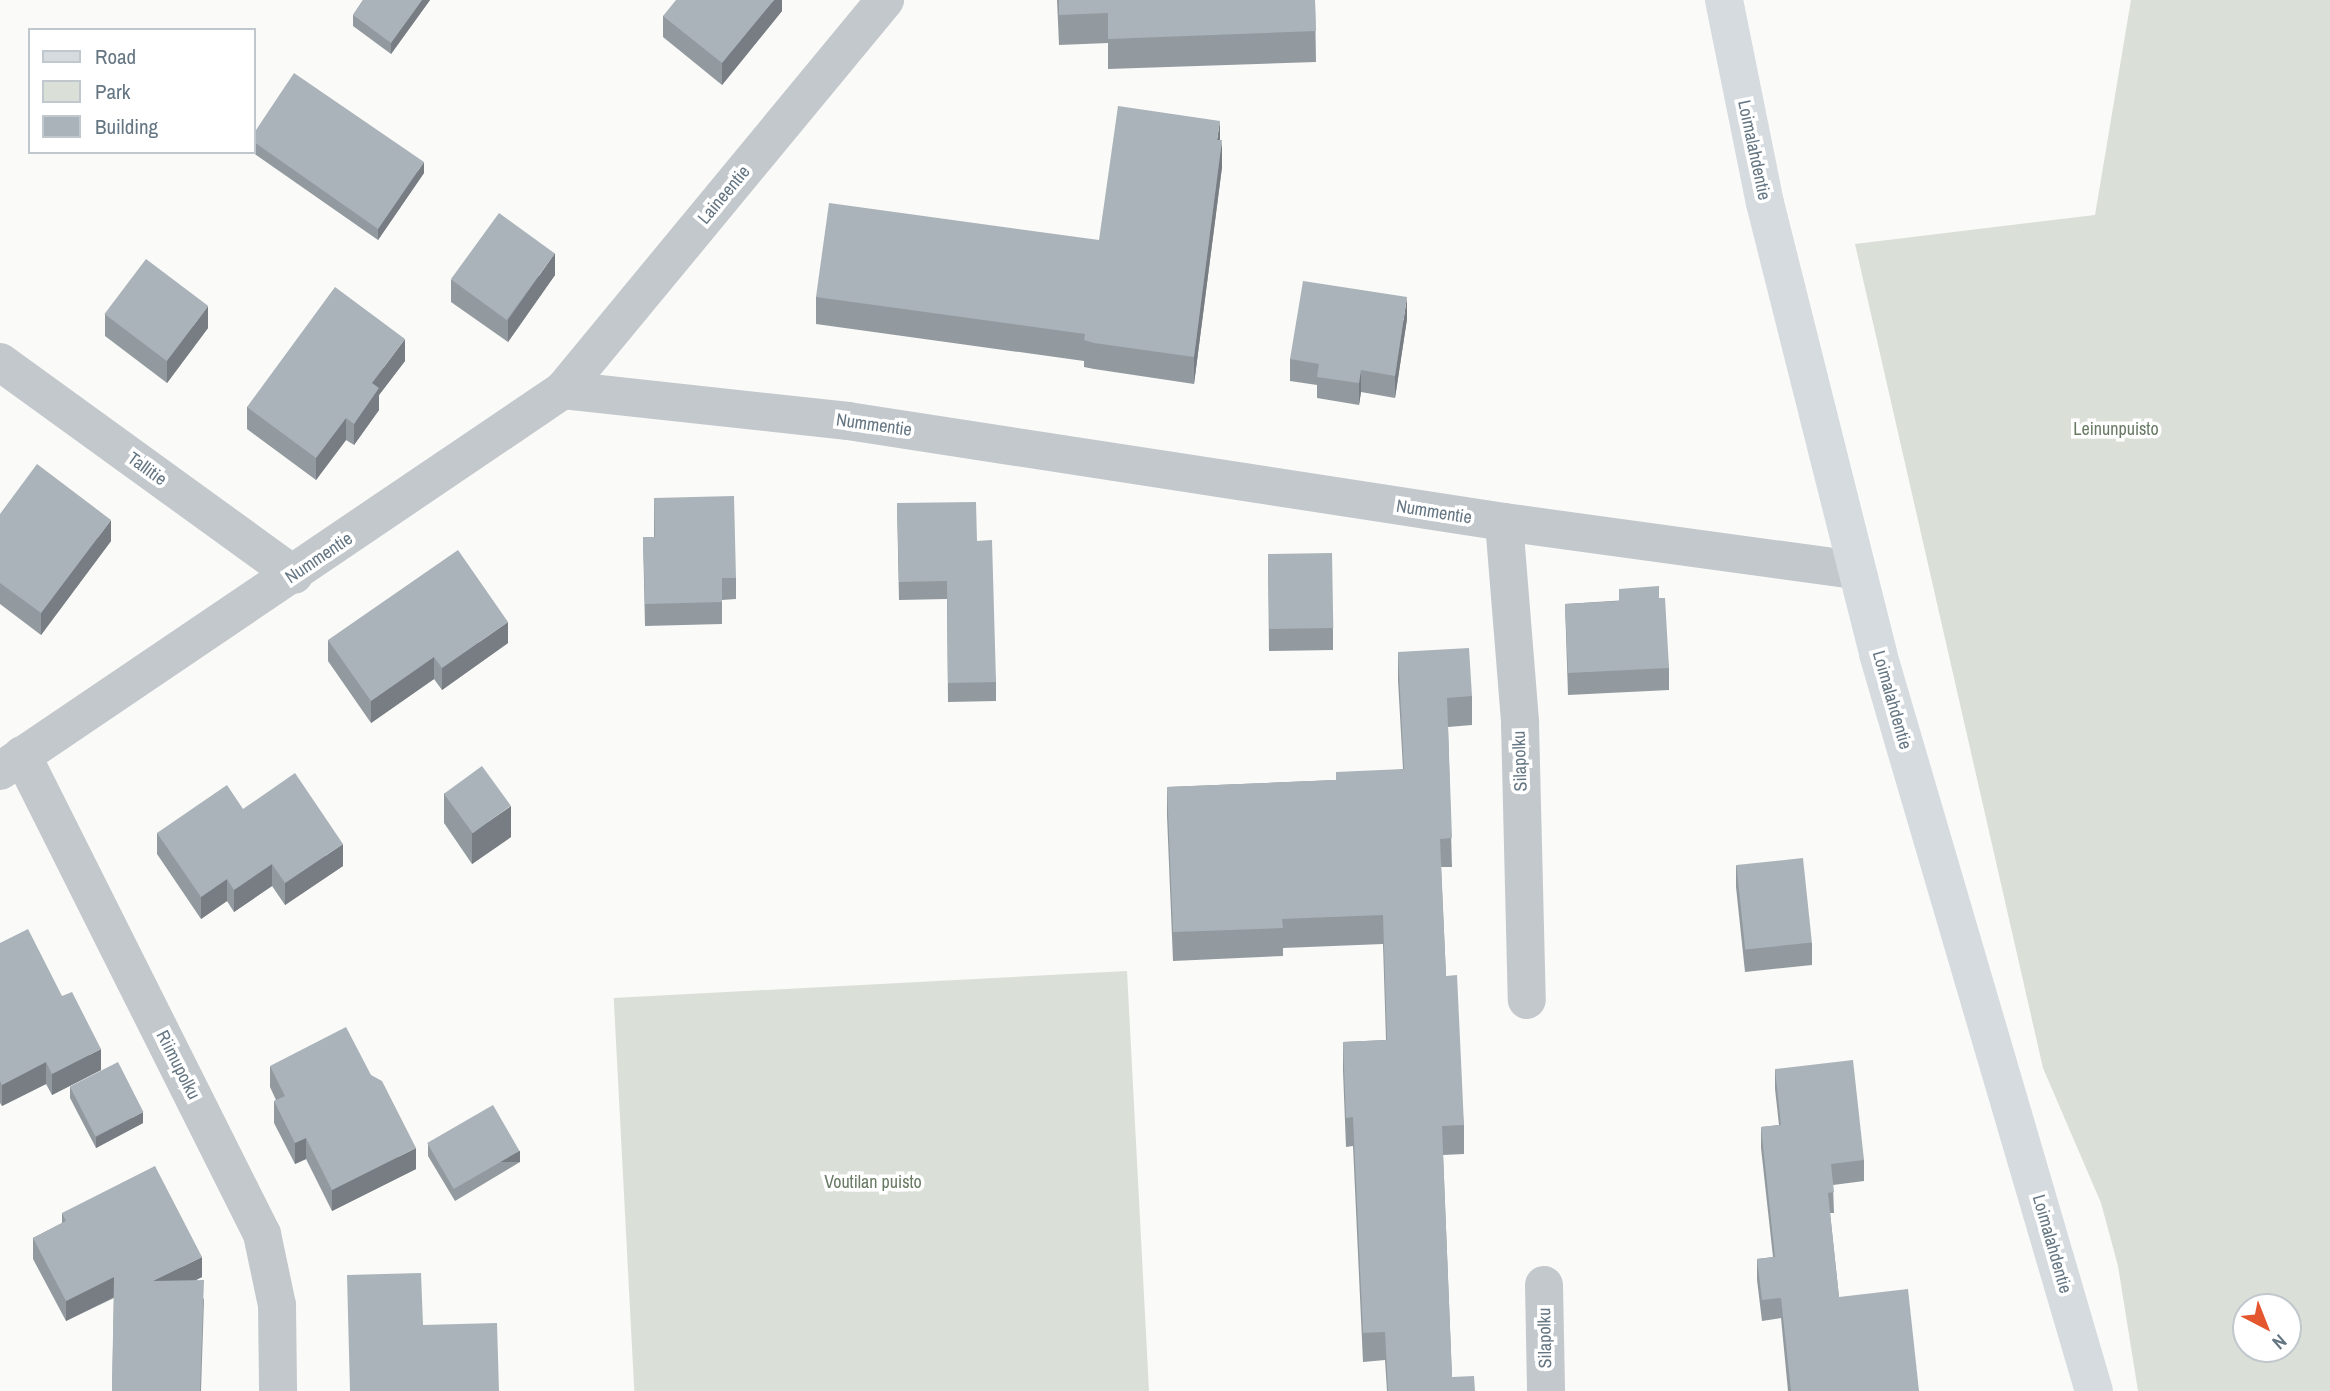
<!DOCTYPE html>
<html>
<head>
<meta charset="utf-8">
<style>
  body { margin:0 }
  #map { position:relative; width:2330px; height:1391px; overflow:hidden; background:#fafaf8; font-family:"Archivo Narrow",sans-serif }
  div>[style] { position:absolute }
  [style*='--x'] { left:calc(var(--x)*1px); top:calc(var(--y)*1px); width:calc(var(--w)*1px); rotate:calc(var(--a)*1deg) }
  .green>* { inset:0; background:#dadfd7; transform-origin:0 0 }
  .street>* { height:38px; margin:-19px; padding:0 19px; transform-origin:19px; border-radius:19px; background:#c3c8cc }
  .secondary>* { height:38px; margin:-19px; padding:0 19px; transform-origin:19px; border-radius:19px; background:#d6dbdf }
  .wall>* { inset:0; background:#929a9f }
  .shaded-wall>* { inset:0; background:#777d82; transform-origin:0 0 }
  .building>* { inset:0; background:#aab3b9; transform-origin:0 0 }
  span { translate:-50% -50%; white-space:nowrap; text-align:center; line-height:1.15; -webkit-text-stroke:7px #fff; paint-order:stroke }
  .street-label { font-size:18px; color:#657683 }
  .park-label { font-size:18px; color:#687a64 }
  .legend { position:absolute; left:28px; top:28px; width:228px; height:126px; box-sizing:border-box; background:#fff; border:2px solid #c1c8cd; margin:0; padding:9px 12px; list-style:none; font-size:21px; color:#657683 }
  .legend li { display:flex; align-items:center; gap:14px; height:35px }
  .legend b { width:35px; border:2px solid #c1c8cd }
  .north { position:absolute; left:2232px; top:1293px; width:70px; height:70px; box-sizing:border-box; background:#fff; border:2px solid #c1c8cd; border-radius:50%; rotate:138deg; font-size:19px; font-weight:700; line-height:28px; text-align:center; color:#657683 }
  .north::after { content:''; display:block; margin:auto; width:24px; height:32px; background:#e4572e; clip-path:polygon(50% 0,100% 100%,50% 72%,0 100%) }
</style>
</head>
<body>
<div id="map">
  <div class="green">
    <i style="clip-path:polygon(evenodd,2131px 0,2330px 0,2330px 1391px,2138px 1391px,2118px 1266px,2101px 1203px,2043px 1068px,1855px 244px,2095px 215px,2131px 0,2288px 1307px,2288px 1349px,2246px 1349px,2246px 1307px,2288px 1307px)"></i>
    <i style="left:1127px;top:971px;width:421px;height:514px;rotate:87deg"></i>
  </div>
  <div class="street">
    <i style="--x:0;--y:362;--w:363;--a:35.9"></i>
    <i style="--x:563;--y:390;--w:506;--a:-50.46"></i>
    <i style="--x:1504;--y:522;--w:202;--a:85.4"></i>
    <i style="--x:1520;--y:723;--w:277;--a:88.6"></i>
    <i style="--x:22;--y:755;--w:536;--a:63.39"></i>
    <i style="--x:262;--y:1234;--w:73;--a:78.1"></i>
    <i style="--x:277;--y:1305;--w:86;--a:89.3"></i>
    <i style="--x:0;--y:771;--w:680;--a:-34.09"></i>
    <i style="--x:563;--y:390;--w:287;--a:6.2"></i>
    <i style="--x:848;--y:421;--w:664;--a:8.75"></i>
    <i style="--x:1504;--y:522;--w:355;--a:7.8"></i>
    <i style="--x:1544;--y:1285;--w:106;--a:88.9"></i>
  </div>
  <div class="secondary">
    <i style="--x:1724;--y:0;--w:207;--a:78.6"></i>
    <i style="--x:1765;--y:203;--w:465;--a:75.9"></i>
    <i style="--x:1878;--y:654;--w:768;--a:73.67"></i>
  </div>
  <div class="wall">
    <i style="clip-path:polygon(363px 0,430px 0,391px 54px,353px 26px,353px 15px)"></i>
    <i style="clip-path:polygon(782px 0,782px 11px,722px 85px,663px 37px,663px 16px)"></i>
    <i style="clip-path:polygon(1057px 0,1315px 0,1316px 62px,1108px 69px,1108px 43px,1059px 45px)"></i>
    <i style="clip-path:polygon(254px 133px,424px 173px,378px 240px,252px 152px,254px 152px)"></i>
    <i style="clip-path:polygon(1220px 140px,1222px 167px,1194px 384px,1094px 369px,1084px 367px,1084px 361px,816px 324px,816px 297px,1099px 240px)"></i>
    <i style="clip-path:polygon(555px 275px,508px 342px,451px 302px,451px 280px)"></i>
    <i style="clip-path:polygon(105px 314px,208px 328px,167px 383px,105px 336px)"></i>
    <i style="clip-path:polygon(1407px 319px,1395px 398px,1361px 392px,1359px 405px,1317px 398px,1317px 385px,1290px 381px,1290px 359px)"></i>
    <i style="clip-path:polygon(405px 361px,379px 395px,379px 410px,354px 445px,346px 440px,316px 480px,247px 429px,247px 407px)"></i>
    <i style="clip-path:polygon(654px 498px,736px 578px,736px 599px,722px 600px,722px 624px,645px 626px,643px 537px,654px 537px)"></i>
    <i style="clip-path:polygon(897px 503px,977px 541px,996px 682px,996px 701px,948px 702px,947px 599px,899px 600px)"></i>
    <i style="clip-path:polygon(0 514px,111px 541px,41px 635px,0 604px)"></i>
    <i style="clip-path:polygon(1268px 554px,1333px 628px,1333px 650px,1269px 651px)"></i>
    <i style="clip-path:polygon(1659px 598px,1669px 668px,1669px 690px,1568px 695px,1565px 604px)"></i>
    <i style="clip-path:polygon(328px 640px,508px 643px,442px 690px,434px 679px,371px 723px,328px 661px)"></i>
    <i style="clip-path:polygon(1398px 652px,1472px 696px,1472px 725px,1448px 727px,1452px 867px,1441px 867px,1446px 976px,1464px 1125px,1464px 1154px,1443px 1155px,1452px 1377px,1475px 1391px,1387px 1391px,1385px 1360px,1363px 1362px,1353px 1146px,1346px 1147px,1343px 1071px,1343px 1042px,1386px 1040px,1383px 944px,1283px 948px,1283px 956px,1173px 961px,1167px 816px,1167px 787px,1336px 780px,1403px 769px,1398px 680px)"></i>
    <i style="clip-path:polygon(444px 793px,511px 837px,472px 864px,444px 823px)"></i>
    <i style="clip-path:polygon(243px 809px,343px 866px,285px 905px,272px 886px,234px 912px,227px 901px,201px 919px,157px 854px,157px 833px)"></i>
    <i style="clip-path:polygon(1736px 865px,1812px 943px,1812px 965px,1745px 972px,1736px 887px)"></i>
    <i style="clip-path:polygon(0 943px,101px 1070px,52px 1095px,46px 1084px,2px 1106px,0 1103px)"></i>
    <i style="clip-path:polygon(270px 1066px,416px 1169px,332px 1211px,306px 1159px,295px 1164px,274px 1123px,274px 1101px,276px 1100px,270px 1087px)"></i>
    <i style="clip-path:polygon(1775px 1069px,1864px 1160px,1864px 1181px,1833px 1185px,1834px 1213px,1830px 1213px,1839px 1297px,1919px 1391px,1788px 1391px,1781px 1318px,1762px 1321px,1757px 1280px,1757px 1259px,1773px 1257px,1761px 1148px,1761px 1127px,1779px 1125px,1775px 1089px)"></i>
    <i style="clip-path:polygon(70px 1087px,143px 1123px,96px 1148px,70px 1098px)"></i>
    <i style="clip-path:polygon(428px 1144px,520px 1162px,455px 1201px,428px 1156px)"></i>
    <i style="clip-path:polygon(62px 1213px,202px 1277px,196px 1280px,204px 1300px,201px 1391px,112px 1391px,114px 1298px,66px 1321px,33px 1259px,33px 1238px,62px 1223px)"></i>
  </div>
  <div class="shaded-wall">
    <i style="clip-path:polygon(422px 0,430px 0,391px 54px,391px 43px)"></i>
    <i style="clip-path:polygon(774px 0,782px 0,782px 11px,722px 85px,722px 63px)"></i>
    <i style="clip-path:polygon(1220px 121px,1220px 148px,1217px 140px)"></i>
    <i style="clip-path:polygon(1222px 140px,1222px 167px,1194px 384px,1194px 357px)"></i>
    <i style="clip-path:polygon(424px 162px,424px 173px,378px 240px,378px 229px)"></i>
    <i style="clip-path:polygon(555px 253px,555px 275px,508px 342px,508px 320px)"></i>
    <i style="clip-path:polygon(1407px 297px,1407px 319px,1395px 398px,1395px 376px)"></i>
    <i style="clip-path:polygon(208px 306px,208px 328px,167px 383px,167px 361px)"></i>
    <i style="clip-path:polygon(405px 339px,405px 361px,379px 395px,379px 410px,354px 445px,354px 424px,372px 383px)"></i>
    <i style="clip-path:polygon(1361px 370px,1361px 392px,1359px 405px,1359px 383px)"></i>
    <i style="clip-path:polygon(346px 418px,346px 440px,316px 480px,316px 458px)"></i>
    <i style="clip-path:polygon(111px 520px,111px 541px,41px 635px,41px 613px)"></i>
    <i style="clip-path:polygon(508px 622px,508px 643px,442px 690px,442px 668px)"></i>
    <i style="clip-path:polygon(434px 657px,434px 679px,371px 723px,371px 701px)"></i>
    <i style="clip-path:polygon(511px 806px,511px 837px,472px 864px,472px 833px)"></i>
    <i style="clip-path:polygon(343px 844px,343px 866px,285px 905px,285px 883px)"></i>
    <i style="clip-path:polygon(272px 864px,272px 886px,234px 912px,234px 890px)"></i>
    <i style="clip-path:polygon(227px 879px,227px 901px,201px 919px,201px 897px)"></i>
    <i style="clip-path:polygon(101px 1049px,101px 1070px,52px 1095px,52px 1074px)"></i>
    <i style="clip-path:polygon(46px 1062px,46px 1084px,2px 1106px,2px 1085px)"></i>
    <i style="clip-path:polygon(143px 1112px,143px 1123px,96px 1148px,96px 1137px)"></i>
    <i style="clip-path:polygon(306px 1138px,306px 1159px,295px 1164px,295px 1143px)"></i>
    <i style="clip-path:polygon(416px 1148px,416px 1169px,332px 1211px,332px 1190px)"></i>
    <i style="left:520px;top:1151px;width:11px;height:76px;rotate:90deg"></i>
    <i style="clip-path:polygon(202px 1257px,202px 1277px,153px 1301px,153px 1281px)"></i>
    <i style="clip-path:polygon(114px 1277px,114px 1297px,66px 1321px,66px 1301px)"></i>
  </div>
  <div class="building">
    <i style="clip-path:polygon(363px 0,422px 0,391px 43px,353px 15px)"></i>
    <i style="clip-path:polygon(676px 0,774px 0,722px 63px,663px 16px)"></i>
    <i style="clip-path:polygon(1059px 0,1315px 0,1316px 31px,1108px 39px,1108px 13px,1059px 15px)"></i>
    <i style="clip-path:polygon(294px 73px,424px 162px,378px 229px,254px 142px,254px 133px)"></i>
    <i style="clip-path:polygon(1118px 106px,1220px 121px,1217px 140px,1222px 140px,1194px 357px,1094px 343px,1084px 340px,1085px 334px,816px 297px,829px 203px,1099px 240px)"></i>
    <i style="left:499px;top:213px;width:69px;height:82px;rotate:36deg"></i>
    <i style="left:146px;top:259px;width:78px;height:69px;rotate:37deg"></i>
    <i style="clip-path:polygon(1303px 281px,1407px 297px,1395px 376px,1361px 370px,1359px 383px,1317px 377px,1319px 364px,1290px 359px)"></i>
    <i style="clip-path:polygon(335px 287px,405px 339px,372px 383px,379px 388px,354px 424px,346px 418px,316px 458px,247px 407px)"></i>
    <i style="clip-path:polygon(37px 464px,111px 520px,41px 613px,0 583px,0 514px)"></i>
    <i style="clip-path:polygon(734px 496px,736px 578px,722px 578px,722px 602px,645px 604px,643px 537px,655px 537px,654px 498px)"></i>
    <i style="clip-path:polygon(976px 502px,977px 541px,992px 540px,996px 682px,948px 683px,947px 581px,899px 582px,897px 503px)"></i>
    <i style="clip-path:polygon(458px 550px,508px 622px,442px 668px,434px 657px,371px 701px,328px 640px)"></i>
    <i style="left:1332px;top:553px;width:75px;height:64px;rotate:89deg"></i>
    <i style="clip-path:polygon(1659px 586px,1659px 598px,1665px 598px,1669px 668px,1568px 673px,1565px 604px,1619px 601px,1619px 589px)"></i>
    <i style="clip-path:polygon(1469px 648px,1472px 696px,1447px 698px,1452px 838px,1440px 839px,1446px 976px,1457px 975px,1464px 1125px,1442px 1126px,1452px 1377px,1474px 1376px,1475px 1391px,1388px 1391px,1385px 1332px,1363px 1333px,1353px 1117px,1346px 1118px,1343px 1042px,1387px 1040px,1383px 915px,1282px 919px,1283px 928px,1173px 932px,1167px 787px,1336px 780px,1336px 772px,1404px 769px,1398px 652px)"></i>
    <i style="left:482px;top:766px;width:49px;height:47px;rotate:54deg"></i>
    <i style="clip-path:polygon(295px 773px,343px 844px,285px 883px,272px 864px,234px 890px,227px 879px,201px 897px,157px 833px,227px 785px,243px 809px)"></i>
    <i style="left:1803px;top:858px;width:85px;height:67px;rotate:84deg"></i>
    <i style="clip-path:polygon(28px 929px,62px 996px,72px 992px,101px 1049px,52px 1074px,46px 1062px,2px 1085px,0 1081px,0 943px)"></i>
    <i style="clip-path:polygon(346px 1027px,371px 1075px,382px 1081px,416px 1148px,332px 1190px,306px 1138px,295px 1143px,274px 1101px,285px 1096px,270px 1066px)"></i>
    <i style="clip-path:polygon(1853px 1060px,1864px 1160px,1831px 1164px,1834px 1192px,1828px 1193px,1839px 1297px,1908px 1289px,1919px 1391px,1791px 1391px,1781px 1298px,1762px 1300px,1757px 1259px,1775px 1257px,1761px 1127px,1781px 1125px,1775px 1069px)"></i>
    <i style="left:118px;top:1062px;width:56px;height:54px;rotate:63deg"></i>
    <i style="left:493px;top:1105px;width:53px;height:76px;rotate:60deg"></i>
    <i style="clip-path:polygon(155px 1166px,202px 1257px,153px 1281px,204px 1280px,200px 1391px,112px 1391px,114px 1277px,66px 1301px,33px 1238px,66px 1221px,62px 1213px)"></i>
    <i style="clip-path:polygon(421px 1273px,423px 1325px,497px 1323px,499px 1391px,350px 1391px,347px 1275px)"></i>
  </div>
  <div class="street-label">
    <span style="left:1754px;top:150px;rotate:78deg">Loimalahdentie</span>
    <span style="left:724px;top:195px;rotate:-50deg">Laineentie</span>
    <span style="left:874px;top:425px;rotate:8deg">Nummentie</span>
    <span style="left:147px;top:469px;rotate:36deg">Tallitie</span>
    <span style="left:1434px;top:512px;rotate:9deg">Nummentie</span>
    <span style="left:319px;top:558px;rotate:-34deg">Nummentie</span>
    <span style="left:1892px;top:700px;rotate:74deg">Loimalahdentie</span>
    <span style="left:1520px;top:761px;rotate:-92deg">Silapolku</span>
    <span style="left:178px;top:1065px;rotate:63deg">Riimupolku</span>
    <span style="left:2052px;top:1244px;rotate:74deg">Loimalahdentie</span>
    <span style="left:1545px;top:1338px;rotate:-91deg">Silapolku</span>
  </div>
  <div class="park-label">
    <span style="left:2116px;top:429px">Leinunpuisto</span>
    <span style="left:873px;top:1182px">Voutilan puisto</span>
  </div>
  <ul class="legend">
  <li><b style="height:9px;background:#d6dbdf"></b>Road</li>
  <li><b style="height:19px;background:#dadfd7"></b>Park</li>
  <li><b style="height:19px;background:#aab3b9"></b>Building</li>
  </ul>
  <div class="north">N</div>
</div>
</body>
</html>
